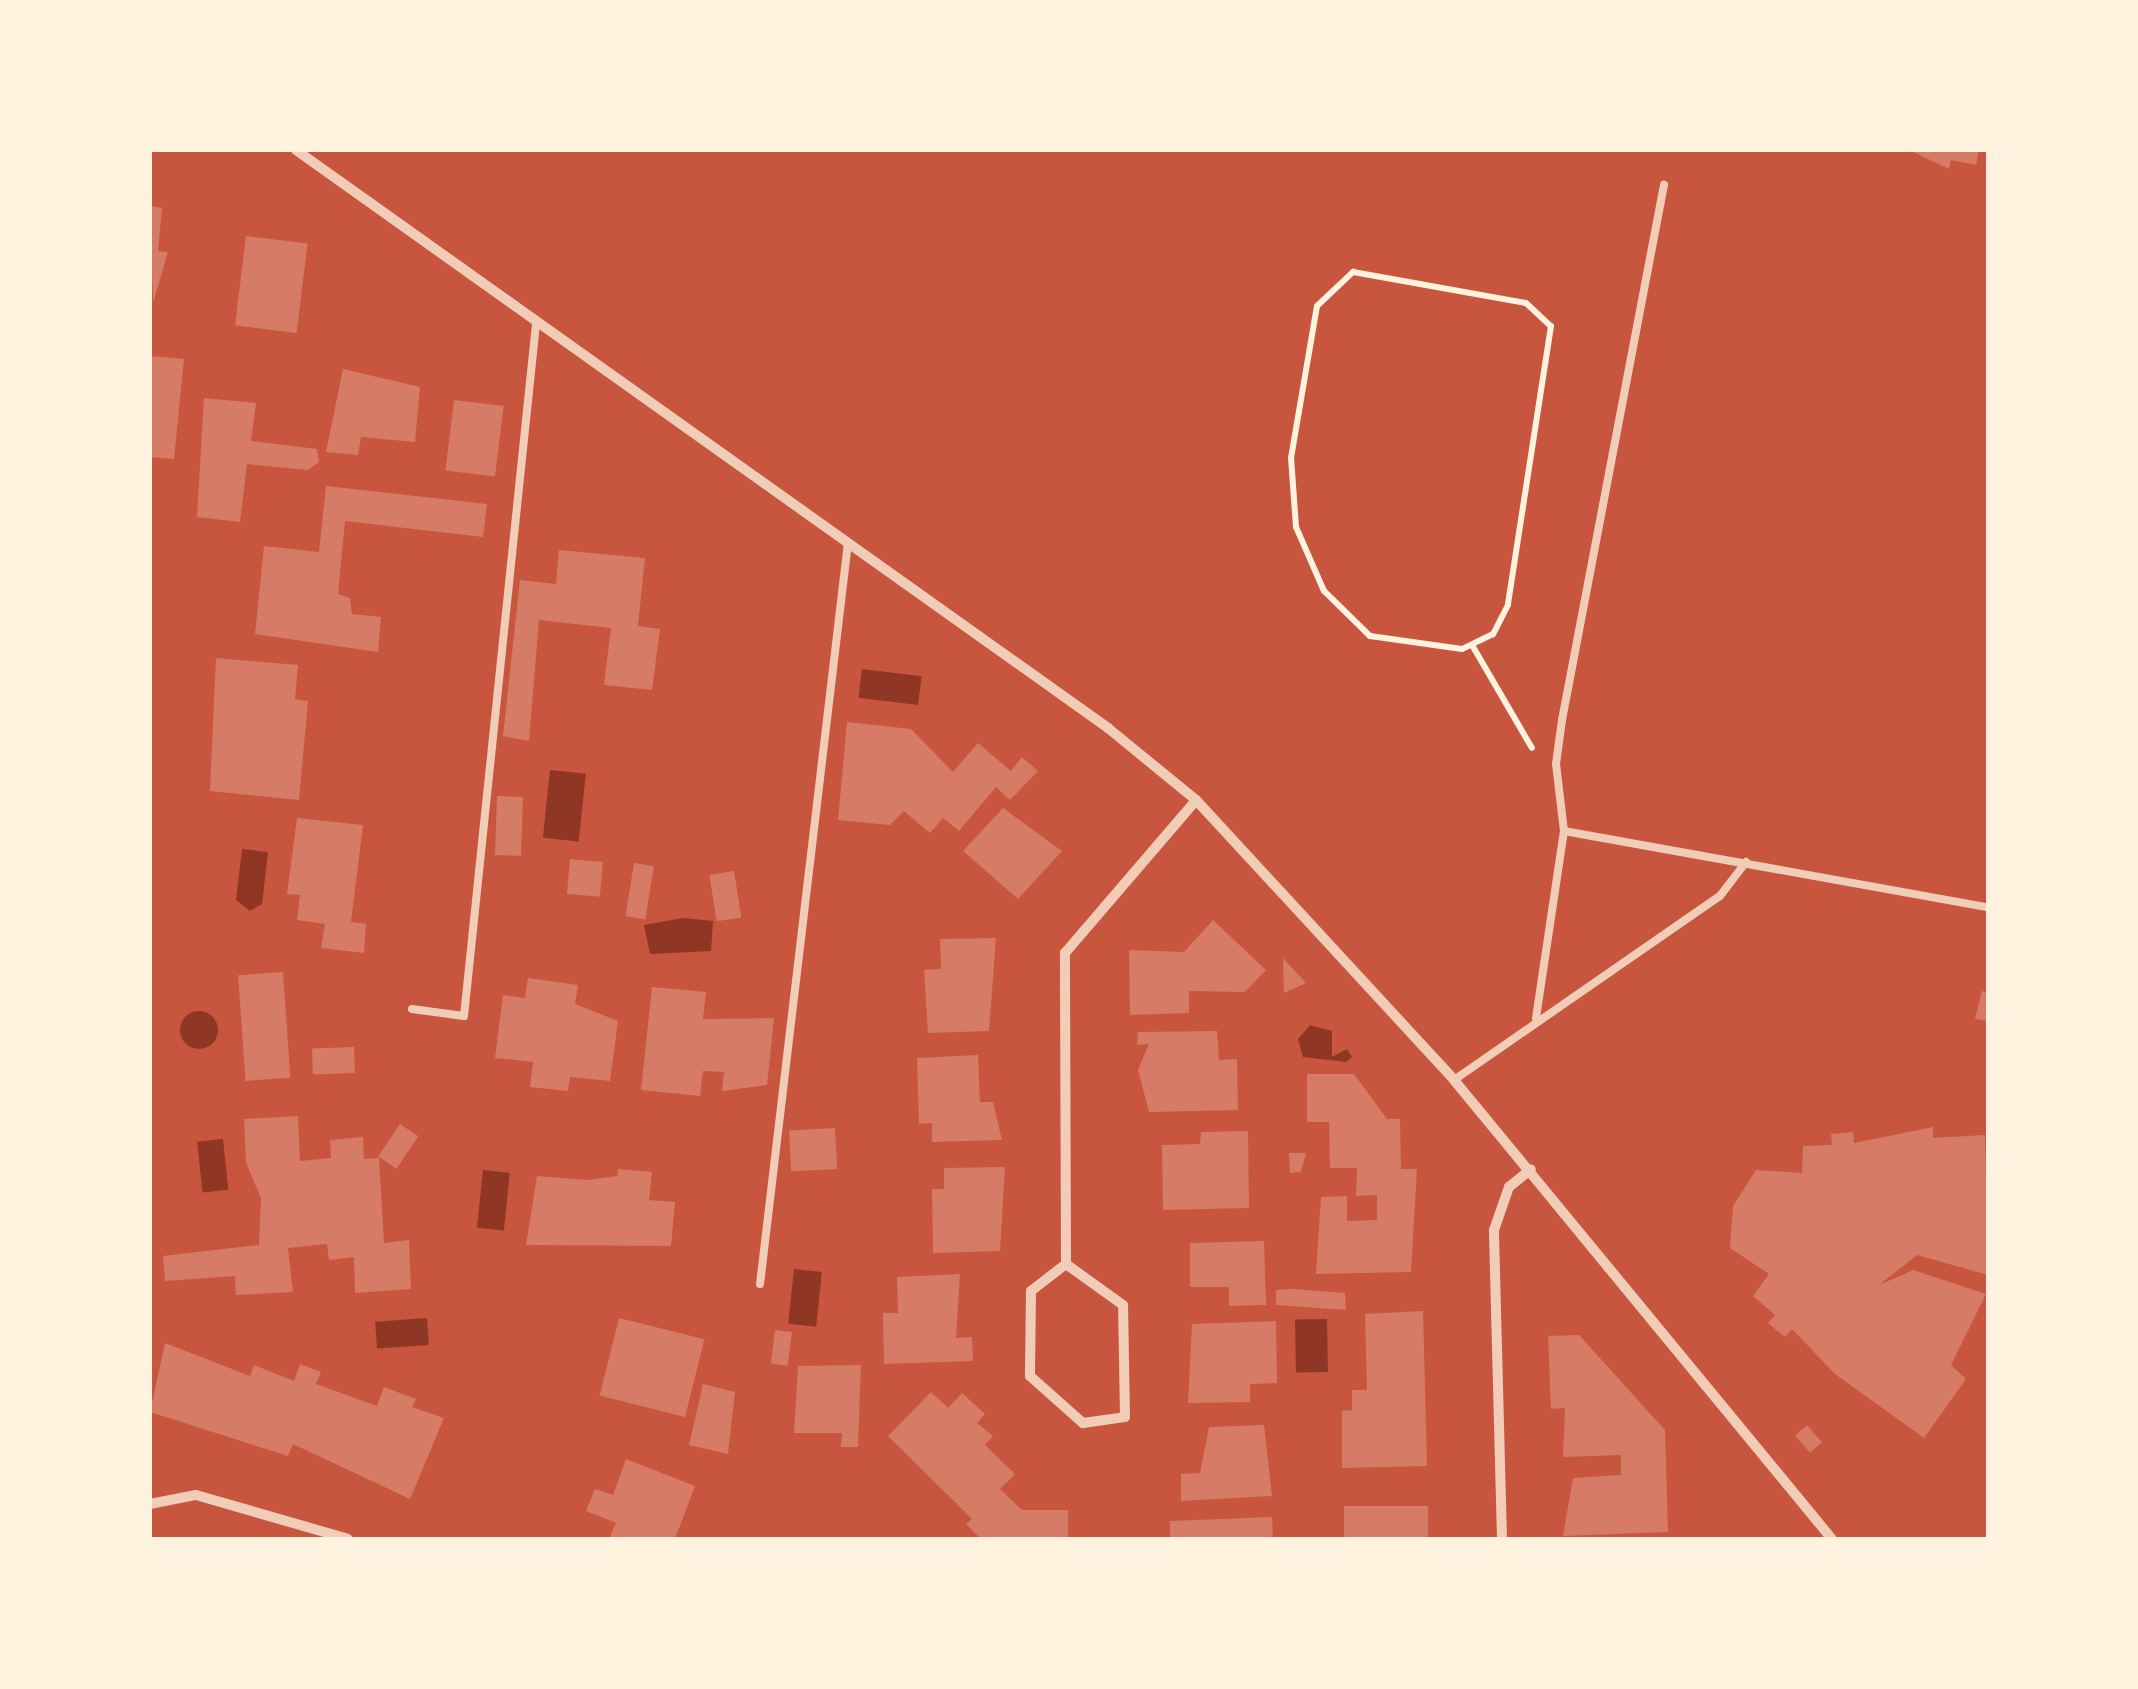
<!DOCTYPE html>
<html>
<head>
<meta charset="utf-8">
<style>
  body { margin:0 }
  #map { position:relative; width:2138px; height:1689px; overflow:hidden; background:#c8553d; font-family:Lato,sans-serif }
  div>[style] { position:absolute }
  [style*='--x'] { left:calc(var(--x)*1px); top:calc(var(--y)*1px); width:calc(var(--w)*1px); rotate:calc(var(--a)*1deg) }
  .water>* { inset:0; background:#8f3625; transform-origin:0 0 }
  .round { border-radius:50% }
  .building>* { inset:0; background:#d67c66; transform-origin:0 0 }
  .path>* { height:6px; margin:-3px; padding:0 3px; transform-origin:3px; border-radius:3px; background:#fff3e0 }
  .service>* { height:8px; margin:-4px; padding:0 4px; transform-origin:4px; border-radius:4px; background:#f1ccb7 }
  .minor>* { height:10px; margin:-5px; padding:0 5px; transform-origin:5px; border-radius:5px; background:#f1ccb7 }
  span { translate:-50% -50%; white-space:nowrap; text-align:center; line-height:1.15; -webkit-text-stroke:8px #fff3e0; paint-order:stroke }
  .frame { position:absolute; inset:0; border:152px solid #fff3e0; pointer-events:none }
</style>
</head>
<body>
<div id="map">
  <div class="water">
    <i style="left:862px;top:669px;width:60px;height:29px;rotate:7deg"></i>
    <i style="left:550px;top:770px;width:36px;height:68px;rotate:6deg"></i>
    <i style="clip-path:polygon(242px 849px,268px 852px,262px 904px,250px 911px,236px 900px)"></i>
    <i style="clip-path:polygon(683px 918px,713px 921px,711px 951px,650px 954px,644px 925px)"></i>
    <i class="round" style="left:180px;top:1011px;width:38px;height:38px"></i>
    <i style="clip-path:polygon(1310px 1025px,1332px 1031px,1332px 1057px,1347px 1049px,1352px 1057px,1346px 1062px,1303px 1057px,1298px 1039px)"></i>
    <i style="left:223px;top:1139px;width:51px;height:26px;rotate:84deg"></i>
    <i style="left:483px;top:1170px;width:27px;height:58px;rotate:6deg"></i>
    <i style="left:794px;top:1269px;width:28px;height:55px;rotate:6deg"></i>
    <i style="left:427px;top:1318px;width:27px;height:52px;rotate:86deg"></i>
    <i style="left:1327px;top:1319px;width:53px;height:32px;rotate:89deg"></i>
  </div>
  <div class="building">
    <i style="clip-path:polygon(1909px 150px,1979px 150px,1976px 165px,1951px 160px,1949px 169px)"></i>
    <i style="clip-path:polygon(150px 206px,162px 208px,158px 251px,168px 252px,153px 303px)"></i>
    <i style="left:246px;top:236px;width:62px;height:90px;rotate:7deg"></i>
    <i style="clip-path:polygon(150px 356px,184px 359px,174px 459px,150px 457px)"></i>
    <i style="clip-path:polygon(343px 369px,420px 387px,415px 442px,361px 437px,358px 455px,326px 452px)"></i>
    <i style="clip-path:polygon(204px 398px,256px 403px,251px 441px,317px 449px,319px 462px,308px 470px,247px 464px,240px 522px,197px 517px)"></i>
    <i style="left:454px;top:400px;width:50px;height:71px;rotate:7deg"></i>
    <i style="clip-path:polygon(326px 486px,487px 504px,483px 537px,345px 521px,338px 594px,350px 598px,352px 614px,381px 617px,378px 652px,255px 634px,264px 546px,319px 552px)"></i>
    <i style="clip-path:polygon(559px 550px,645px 558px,638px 626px,660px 629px,652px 690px,604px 685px,611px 628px,539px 620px,529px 741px,503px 736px,520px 580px,556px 584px)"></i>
    <i style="clip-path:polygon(216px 658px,298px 665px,295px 699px,308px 701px,299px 800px,210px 791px)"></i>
    <i style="clip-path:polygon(847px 722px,911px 729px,953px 772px,978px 743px,1011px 771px,1022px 757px,1038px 771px,1010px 800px,996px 787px,959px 831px,943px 818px,930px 833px,904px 811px,890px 825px,838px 820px)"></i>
    <i style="left:497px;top:796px;width:26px;height:59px;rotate:2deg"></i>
    <i style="clip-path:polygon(1003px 808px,1062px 851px,1018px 899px,963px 851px)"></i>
    <i style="clip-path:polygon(297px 818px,363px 825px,351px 922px,366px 924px,364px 953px,321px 948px,325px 924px,297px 920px,300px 895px,287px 894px)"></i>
    <i style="left:570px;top:859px;width:33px;height:35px;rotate:5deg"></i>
    <i style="left:634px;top:863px;width:20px;height:54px;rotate:9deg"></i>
    <i style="left:734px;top:871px;width:47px;height:25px;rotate:81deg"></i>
    <i style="clip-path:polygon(1213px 920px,1266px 970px,1245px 992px,1189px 991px,1189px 1013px,1130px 1015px,1129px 950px,1184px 952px)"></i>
    <i style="clip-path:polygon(996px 938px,989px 1031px,928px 1033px,924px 970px,941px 969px,940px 939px)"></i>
    <i style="clip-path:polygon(1283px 958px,1306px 983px,1284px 993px)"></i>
    <i style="left:283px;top:972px;width:106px;height:45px;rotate:86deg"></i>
    <i style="clip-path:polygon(528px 978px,578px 985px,575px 1004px,618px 1021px,610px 1081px,570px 1077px,568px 1091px,530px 1087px,533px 1062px,495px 1058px,503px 995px,525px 998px)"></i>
    <i style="clip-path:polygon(652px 987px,706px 992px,703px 1019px,774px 1018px,767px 1085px,722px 1091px,724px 1072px,703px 1071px,700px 1096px,641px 1090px)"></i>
    <i style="clip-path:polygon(1982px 991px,1988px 992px,1988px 1021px,1975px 1019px)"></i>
    <i style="clip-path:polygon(1217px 1031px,1219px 1060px,1237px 1059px,1238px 1110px,1149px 1112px,1138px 1070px,1149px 1044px,1137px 1045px,1138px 1032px)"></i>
    <i style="left:354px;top:1047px;width:26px;height:42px;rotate:88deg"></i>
    <i style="clip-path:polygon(978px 1055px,980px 1102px,993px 1102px,1002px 1140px,932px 1142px,932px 1123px,919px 1124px,917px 1058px)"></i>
    <i style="clip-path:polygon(1307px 1074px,1354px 1074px,1387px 1119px,1400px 1119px,1401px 1169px,1417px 1169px,1411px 1272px,1316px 1274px,1321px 1197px,1347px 1196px,1347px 1221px,1377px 1220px,1377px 1195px,1356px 1196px,1357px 1168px,1330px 1168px,1329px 1122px,1307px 1122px)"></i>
    <i style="clip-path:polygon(298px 1116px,300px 1161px,331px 1158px,330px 1140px,363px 1137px,364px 1159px,379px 1158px,384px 1243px,409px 1240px,411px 1289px,355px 1293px,354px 1257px,329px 1260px,327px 1244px,288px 1248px,293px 1292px,236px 1295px,235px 1276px,165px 1281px,163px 1256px,259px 1245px,261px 1198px,246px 1163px,244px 1119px)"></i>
    <i style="left:400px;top:1124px;width:22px;height:39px;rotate:34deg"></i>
    <i style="clip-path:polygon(1933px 1127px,1933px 1138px,1985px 1135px,1988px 1275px,1917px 1255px,1879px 1285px,1913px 1270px,1986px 1294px,1951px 1365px,1966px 1379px,1924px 1438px,1835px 1374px,1792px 1329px,1785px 1337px,1768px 1323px,1775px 1315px,1753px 1296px,1769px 1274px,1730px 1248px,1733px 1206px,1756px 1170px,1802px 1173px,1803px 1146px,1832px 1145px,1831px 1134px,1853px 1132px,1854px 1143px)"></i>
    <i style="left:835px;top:1128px;width:41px;height:46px;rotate:87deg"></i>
    <i style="clip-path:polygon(1248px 1131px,1249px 1208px,1163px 1210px,1162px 1145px,1200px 1144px,1201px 1132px)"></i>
    <i style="clip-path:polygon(1289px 1153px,1306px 1153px,1301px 1172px,1290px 1173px)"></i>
    <i style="clip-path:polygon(1005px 1167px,1000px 1251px,933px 1253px,932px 1189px,944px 1189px,944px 1168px)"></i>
    <i style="clip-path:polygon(618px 1169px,652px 1172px,649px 1200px,675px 1202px,671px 1246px,526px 1245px,537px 1176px,587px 1180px,617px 1176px)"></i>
    <i style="clip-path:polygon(1264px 1241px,1266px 1305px,1229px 1306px,1229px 1287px,1190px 1287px,1190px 1243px)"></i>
    <i style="clip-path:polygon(960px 1274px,956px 1338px,972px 1337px,973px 1361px,884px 1364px,883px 1313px,898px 1313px,897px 1277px)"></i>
    <i style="clip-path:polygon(1293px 1289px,1345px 1293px,1346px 1310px,1276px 1305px,1276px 1290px)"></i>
    <i style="clip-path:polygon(1423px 1311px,1427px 1466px,1342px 1468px,1342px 1411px,1352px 1410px,1352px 1390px,1367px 1390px,1365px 1314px)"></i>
    <i style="left:619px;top:1318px;width:88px;height:80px;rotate:14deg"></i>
    <i style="clip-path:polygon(1276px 1321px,1277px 1383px,1250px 1384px,1250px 1402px,1188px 1403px,1192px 1324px)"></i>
    <i style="left:775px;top:1330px;width:17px;height:34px;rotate:7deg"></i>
    <i style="clip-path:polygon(1579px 1335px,1665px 1430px,1668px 1532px,1563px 1536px,1573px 1478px,1621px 1475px,1621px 1455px,1563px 1457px,1565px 1408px,1551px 1409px,1548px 1336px)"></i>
    <i style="clip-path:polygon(165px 1343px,250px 1376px,254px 1365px,294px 1381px,300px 1364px,321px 1372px,316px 1384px,377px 1406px,384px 1387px,416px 1399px,412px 1407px,444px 1418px,410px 1499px,293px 1444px,288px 1456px,150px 1412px)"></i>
    <i style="clip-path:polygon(861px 1365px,858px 1447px,841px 1447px,842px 1433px,794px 1433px,798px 1366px)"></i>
    <i style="clip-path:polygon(703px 1384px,735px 1392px,728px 1454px,689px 1445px)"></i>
    <i style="clip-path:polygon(931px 1392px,948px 1408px,962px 1393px,985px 1414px,977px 1423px,993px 1436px,985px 1445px,1015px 1474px,1000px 1489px,1022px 1510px,1068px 1510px,1068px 1539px,981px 1539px,966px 1524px,972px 1519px,888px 1436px)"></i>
    <i style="clip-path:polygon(1264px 1425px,1272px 1496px,1181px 1501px,1181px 1474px,1200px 1473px,1209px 1427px)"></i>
    <i style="left:1807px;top:1425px;width:23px;height:16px;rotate:49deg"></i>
    <i style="clip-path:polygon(626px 1459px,695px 1486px,675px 1539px,609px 1539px,616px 1523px,586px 1511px,595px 1489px,613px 1495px)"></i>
    <i style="left:1428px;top:1506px;width:33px;height:84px;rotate:90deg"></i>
    <i style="clip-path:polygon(1272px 1517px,1273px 1539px,1170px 1539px,1170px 1521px)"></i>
  </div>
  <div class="path">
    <i style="--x:1353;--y:272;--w:176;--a:10.2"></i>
    <i style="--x:1526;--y:303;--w:34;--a:43"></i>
    <i style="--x:1551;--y:326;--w:282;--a:98.8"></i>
    <i style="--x:1508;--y:605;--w:33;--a:117"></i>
    <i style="--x:1493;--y:634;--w:34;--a:154"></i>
    <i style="--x:1462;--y:649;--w:93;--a:-172"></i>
    <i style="--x:1370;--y:636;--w:64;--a:-135.6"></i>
    <i style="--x:1324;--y:591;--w:70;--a:-113.6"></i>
    <i style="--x:1296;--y:527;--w:69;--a:-94.1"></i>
    <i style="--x:1291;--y:458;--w:154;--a:-80.3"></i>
    <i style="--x:1317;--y:306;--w:50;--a:-43.4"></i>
    <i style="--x:1472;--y:645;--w:119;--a:59.8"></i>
  </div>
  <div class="service">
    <i style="--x:1564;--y:831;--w:431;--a:10.2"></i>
    <i style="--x:412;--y:1009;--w:52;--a:7.7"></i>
    <i style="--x:464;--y:1016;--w:696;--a:-84.06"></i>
    <i style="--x:1536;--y:1018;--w:189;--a:-81.5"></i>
    <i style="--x:1564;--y:831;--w:67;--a:-96.8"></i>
    <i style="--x:1556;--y:764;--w:44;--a:-82.2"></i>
    <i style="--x:1562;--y:720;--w:545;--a:-79.21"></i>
    <i style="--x:1454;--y:1080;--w:323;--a:-34.7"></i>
    <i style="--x:1720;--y:896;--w:43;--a:-52.6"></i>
    <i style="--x:760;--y:1284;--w:746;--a:-83.23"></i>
  </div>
  <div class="minor">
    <i style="--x:296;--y:150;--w:997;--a:35.44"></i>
    <i style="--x:1108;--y:728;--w:114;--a:39.3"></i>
    <i style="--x:1196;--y:800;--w:381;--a:47.3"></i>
    <i style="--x:1454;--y:1080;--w:595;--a:50.53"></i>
    <i style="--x:1066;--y:1264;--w:44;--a:142.4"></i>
    <i style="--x:1031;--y:1291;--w:85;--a:90.7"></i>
    <i style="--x:1030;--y:1376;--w:71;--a:41.6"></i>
    <i style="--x:1083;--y:1423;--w:42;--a:-8.1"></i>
    <i style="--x:1125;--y:1417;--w:112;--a:-91"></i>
    <i style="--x:1123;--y:1305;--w:70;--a:-144.3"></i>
    <i style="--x:1066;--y:1264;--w:311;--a:-90.2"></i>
    <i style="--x:1065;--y:953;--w:201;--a:-49.4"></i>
    <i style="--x:150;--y:1504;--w:47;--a:-11.1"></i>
    <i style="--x:196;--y:1495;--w:158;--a:16.1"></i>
    <i style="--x:1502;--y:1539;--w:309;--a:-91.5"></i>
    <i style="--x:1494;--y:1230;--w:46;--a:-70.8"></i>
    <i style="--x:1509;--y:1187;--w:28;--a:-39"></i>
  </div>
  <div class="frame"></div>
</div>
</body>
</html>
